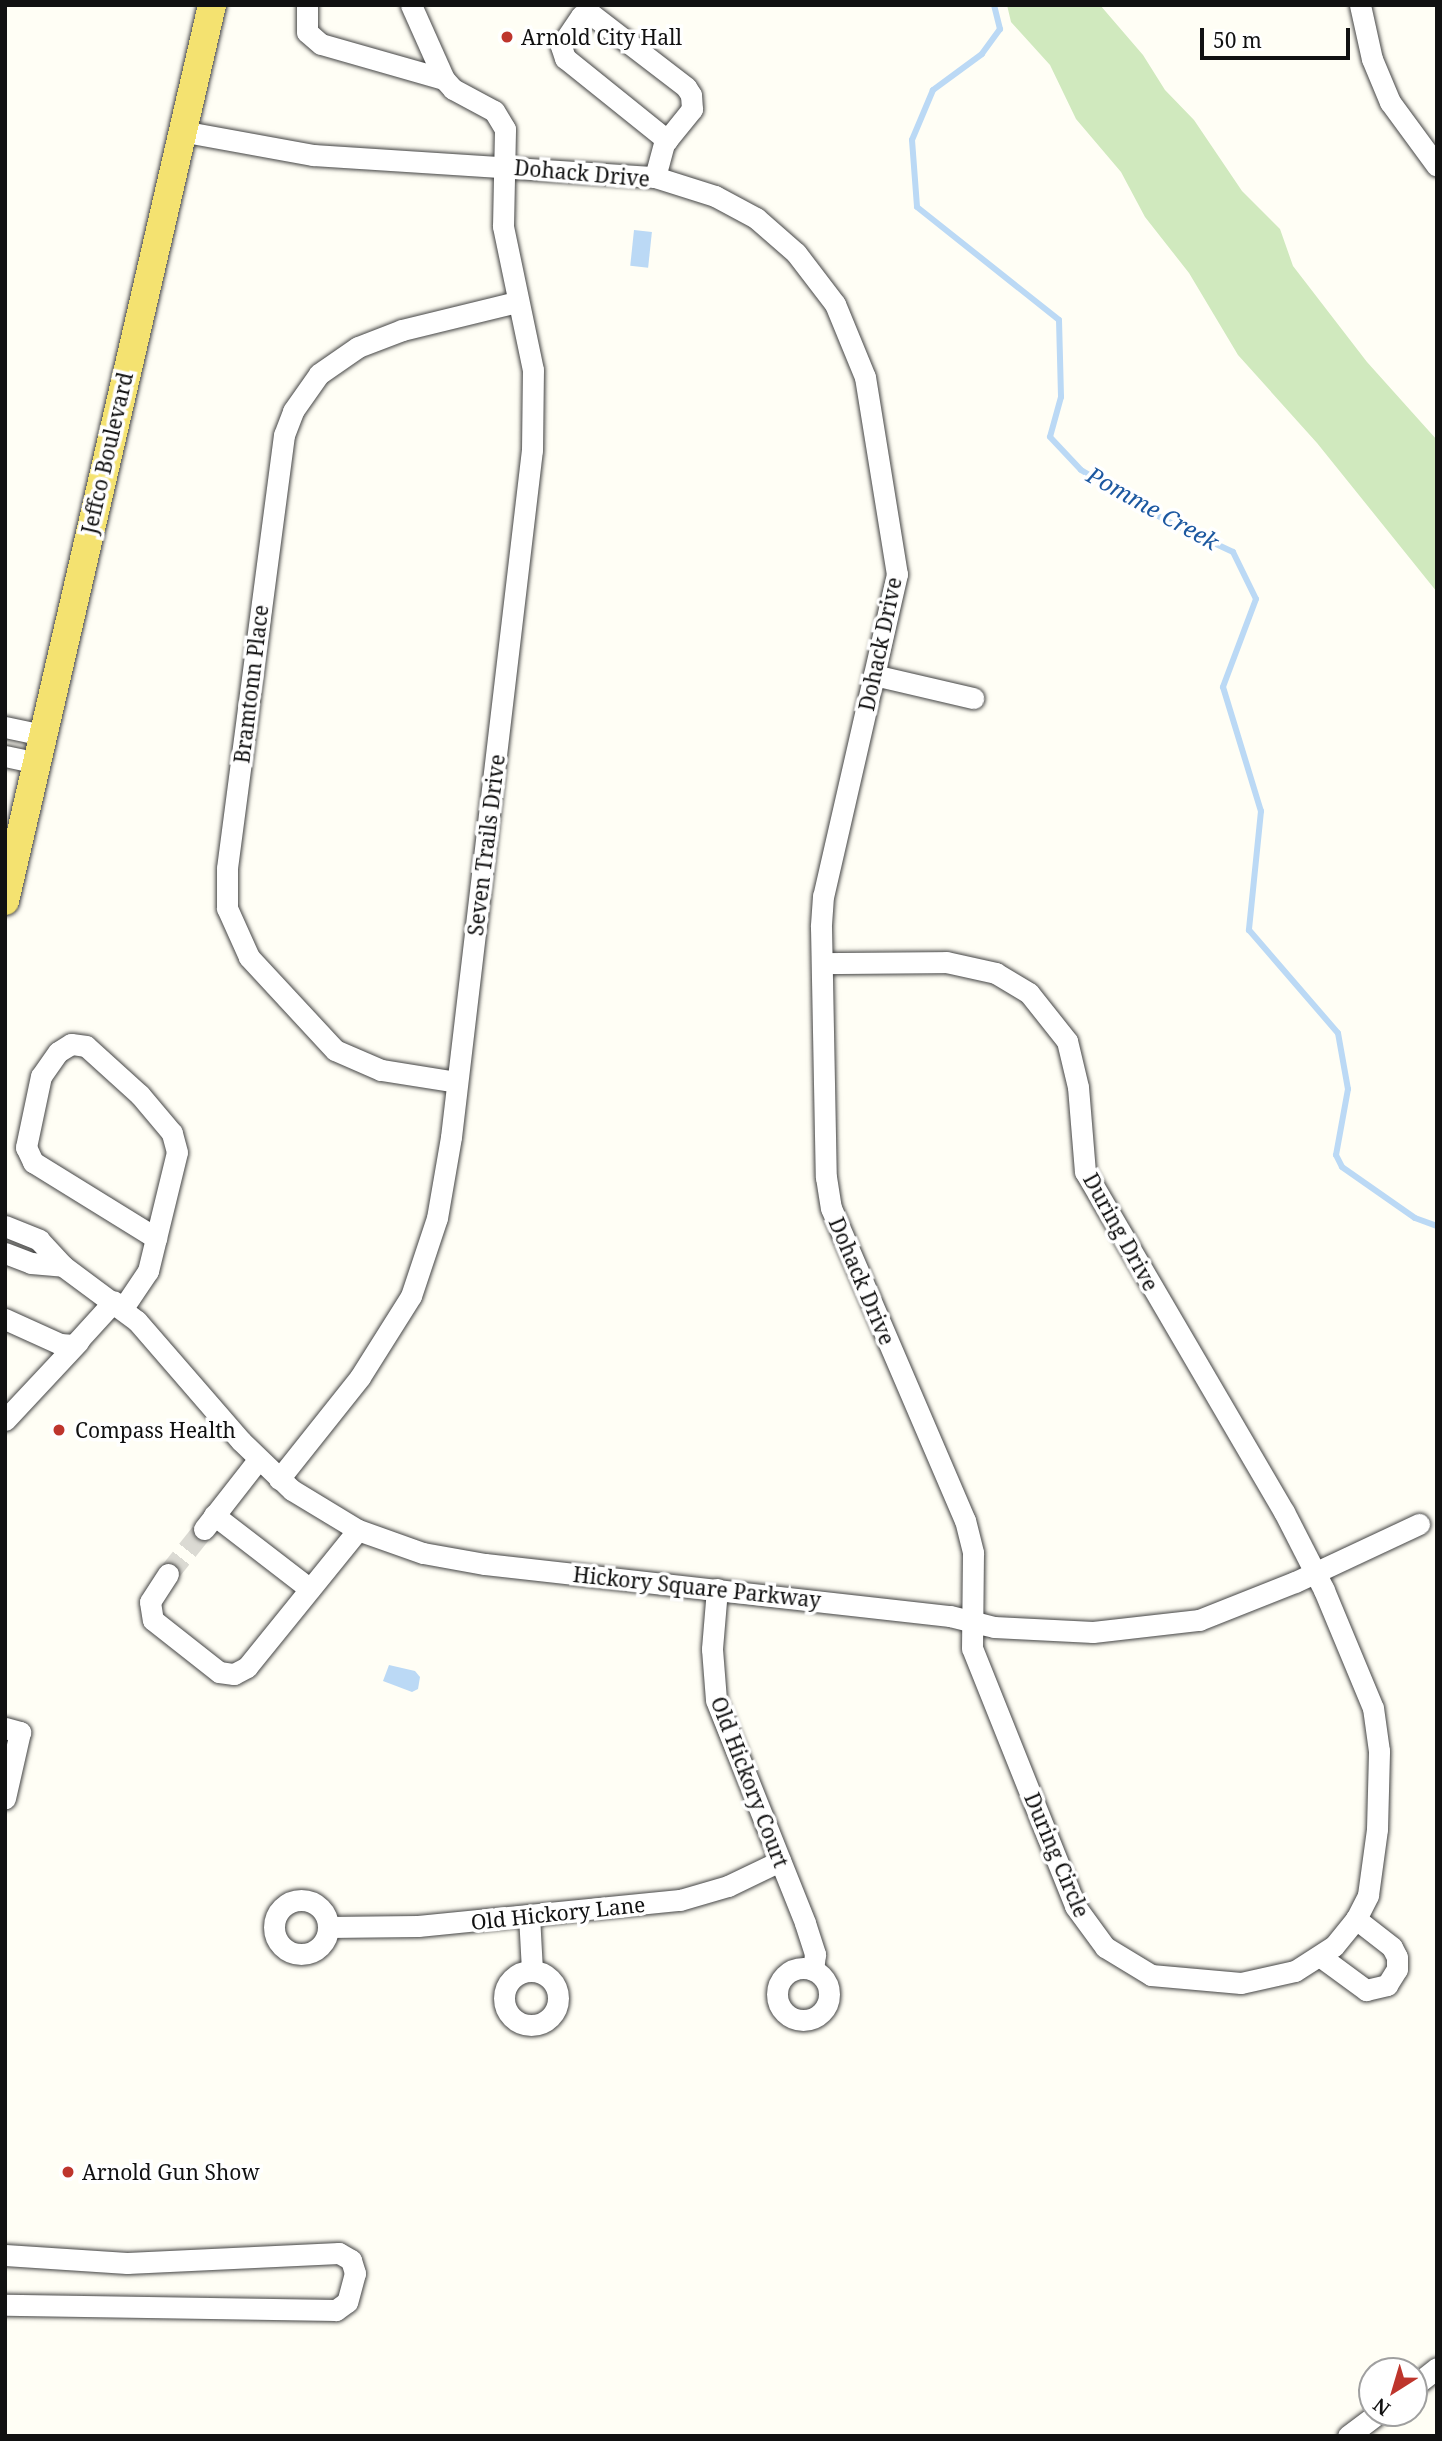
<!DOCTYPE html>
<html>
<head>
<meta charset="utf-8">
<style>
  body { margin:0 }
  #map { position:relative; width:1442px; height:2441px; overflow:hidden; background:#fffef5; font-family:"Noto Serif",serif }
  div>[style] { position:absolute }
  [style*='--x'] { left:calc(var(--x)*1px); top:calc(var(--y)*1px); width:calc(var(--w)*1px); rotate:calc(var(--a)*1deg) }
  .green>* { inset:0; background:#d0e9be }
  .water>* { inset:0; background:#bbd9f5; transform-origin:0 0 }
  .stream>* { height:6px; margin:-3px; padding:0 3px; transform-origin:3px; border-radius:3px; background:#bbd9f5 }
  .minor-tunnel>* { height:21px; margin-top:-10.5px; transform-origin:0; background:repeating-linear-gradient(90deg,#dbdad3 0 21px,transparent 0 31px) }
  .roads { filter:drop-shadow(0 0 2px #444) drop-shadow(0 0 2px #444) }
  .minor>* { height:21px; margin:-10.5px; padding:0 10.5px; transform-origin:10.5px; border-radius:10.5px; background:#fff }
  .minor>.ring { margin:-10.5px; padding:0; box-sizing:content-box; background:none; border:21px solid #fff; border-radius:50% }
  .major>* { height:28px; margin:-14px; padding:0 14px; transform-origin:14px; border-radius:14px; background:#f4e270 }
  .dots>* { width:19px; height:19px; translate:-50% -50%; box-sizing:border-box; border:4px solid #fff; border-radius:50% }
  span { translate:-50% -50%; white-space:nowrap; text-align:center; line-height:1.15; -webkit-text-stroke:7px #fff; paint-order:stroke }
  .poi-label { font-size:21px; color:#111 }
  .left { translate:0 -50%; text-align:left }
  .street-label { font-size:21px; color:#111 }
  .water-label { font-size:23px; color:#1c58a0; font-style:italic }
  .frame { position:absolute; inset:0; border:7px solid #111; pointer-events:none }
  .north { position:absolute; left:1358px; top:2357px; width:70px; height:70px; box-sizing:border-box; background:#fff; border:2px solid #a0a0a0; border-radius:50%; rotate:217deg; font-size:19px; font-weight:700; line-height:28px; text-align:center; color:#111 }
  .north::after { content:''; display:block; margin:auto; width:24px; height:32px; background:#be352c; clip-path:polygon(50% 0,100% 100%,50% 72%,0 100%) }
  .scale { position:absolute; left:1200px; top:28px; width:150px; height:32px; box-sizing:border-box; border:4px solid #111; border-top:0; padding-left:9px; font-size:21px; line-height:24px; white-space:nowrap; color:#111; -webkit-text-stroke:5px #fff; paint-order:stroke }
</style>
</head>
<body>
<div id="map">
  <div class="green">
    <i style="clip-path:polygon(1007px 5px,1100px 5px,1143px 55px,1165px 90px,1194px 120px,1242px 191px,1280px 229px,1293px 266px,1367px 362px,1437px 440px,1437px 592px,1317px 443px,1238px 355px,1189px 273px,1145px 217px,1121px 172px,1076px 119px,1050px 65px,1011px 22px)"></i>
  </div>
  <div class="water">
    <i style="left:634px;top:230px;width:18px;height:36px;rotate:6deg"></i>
    <i style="clip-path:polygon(389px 1665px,415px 1671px,420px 1677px,418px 1689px,412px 1692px,383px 1681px)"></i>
  </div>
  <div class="stream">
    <i style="--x:994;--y:5;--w:25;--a:76"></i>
    <i style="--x:1000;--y:29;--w:31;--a:126"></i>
    <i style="--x:982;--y:54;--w:61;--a:143.7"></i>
    <i style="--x:933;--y:90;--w:54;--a:112.8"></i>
    <i style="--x:912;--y:140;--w:67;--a:85.7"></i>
    <i style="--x:917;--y:207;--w:181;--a:38.5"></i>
    <i style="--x:1059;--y:320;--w:77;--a:88.5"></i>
    <i style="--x:1061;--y:397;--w:41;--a:105.4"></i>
    <i style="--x:1050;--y:437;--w:45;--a:46.8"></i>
    <i style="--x:1081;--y:470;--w:100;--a:30.7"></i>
    <i style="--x:1167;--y:521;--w:73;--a:25.2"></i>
    <i style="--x:1233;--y:552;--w:52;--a:63.9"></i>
    <i style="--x:1256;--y:599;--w:94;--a:110.6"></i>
    <i style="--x:1223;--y:687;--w:130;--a:73"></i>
    <i style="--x:1261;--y:811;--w:120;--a:95.8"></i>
    <i style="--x:1249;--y:930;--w:136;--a:49.2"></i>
    <i style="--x:1338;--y:1033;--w:57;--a:79.9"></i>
    <i style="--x:1348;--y:1089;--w:67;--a:100.3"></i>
    <i style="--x:1336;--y:1155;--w:13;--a:63"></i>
    <i style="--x:1342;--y:1167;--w:89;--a:34.9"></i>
    <i style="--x:1415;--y:1218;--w:23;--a:20"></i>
  </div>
  <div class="minor-tunnel">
    <i style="--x:168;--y:1574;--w:58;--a:-51.3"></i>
  </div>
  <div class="roads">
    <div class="minor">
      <i style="--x:307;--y:5;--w:27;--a:90"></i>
      <i style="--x:307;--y:32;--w:18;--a:41"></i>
      <i style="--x:321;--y:44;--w:128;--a:15.9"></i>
      <i style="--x:1360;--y:5;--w:55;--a:77.5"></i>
      <i style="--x:1372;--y:59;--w:47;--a:67.3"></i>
      <i style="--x:1390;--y:102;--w:79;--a:53.7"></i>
      <i style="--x:181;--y:131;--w:134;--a:10.3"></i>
      <i style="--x:313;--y:155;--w:343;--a:3.7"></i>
      <i style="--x:655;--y:177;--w:63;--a:17.6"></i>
      <i style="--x:715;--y:196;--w:47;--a:28.2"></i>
      <i style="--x:756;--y:218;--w:53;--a:41.2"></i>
      <i style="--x:796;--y:253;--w:64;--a:52.6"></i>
      <i style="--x:835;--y:304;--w:79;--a:67.7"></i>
      <i style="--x:865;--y:377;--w:200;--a:80.8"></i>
      <i style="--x:897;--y:574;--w:330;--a:102.9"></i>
      <i style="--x:823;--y:896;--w:31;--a:94"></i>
      <i style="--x:821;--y:927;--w:250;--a:88.9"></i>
      <i style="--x:826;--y:1177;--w:31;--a:81"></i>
      <i style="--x:831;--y:1208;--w:340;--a:66.8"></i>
      <i style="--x:965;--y:1520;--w:34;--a:76"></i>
      <i style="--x:973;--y:1553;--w:95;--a:90.6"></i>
      <i style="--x:972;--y:1648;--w:278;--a:68.2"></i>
      <i style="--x:1075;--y:1906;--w:51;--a:53.8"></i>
      <i style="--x:1105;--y:1947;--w:54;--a:31.3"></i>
      <i style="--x:1151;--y:1975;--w:90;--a:5.1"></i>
      <i style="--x:1241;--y:1983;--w:55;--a:-12.5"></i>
      <i style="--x:1295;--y:1971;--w:46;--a:-32.7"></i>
      <i style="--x:1334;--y:1946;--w:35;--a:-51"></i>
      <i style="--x:1356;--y:1919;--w:27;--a:-63"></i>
      <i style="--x:1368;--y:1895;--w:67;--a:-82.2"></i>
      <i style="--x:1377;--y:1829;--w:78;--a:-88.5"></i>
      <i style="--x:1379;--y:1751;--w:43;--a:-97.9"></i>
      <i style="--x:1373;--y:1708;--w:128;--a:-112.6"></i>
      <i style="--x:1324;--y:1590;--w:88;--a:-117.1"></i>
      <i style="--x:1284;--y:1512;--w:394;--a:-120.3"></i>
      <i style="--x:1085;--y:1172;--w:85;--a:-94.7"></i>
      <i style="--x:1078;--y:1087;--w:47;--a:-103.4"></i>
      <i style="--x:1067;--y:1041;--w:61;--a:-128.4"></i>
      <i style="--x:1029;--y:993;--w:39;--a:-149"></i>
      <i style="--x:996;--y:973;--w:51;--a:-167.6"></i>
      <i style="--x:946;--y:962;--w:123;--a:179.5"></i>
      <i style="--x:655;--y:177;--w:34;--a:-75"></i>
      <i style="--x:664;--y:144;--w:5;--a:-53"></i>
      <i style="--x:667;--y:140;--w:40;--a:-51"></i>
      <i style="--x:692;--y:109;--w:14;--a:-94"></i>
      <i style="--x:691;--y:95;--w:9;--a:-122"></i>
      <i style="--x:686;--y:87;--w:120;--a:-142.5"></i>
      <i style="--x:591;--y:14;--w:10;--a:169"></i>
      <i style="--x:581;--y:16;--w:36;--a:124"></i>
      <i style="--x:561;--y:46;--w:13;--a:72"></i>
      <i style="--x:565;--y:58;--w:131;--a:38.8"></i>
      <i style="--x:874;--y:675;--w:102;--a:13.1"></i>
      <i style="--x:5;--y:727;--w:40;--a:12"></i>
      <i style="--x:5;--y:756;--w:33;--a:12"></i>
      <i style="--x:457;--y:1082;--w:77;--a:-171"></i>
      <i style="--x:381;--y:1070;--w:50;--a:-156.5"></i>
      <i style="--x:335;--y:1050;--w:127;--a:-132.8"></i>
      <i style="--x:249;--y:957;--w:54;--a:-114.2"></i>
      <i style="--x:227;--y:908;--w:40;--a:-90"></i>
      <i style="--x:227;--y:868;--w:437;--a:-82.5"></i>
      <i style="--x:284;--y:435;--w:26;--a:-69"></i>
      <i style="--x:293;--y:411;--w:45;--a:-54.9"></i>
      <i style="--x:319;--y:374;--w:47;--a:-34.7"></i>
      <i style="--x:358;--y:347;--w:47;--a:-21.1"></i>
      <i style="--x:402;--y:330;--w:118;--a:-13.7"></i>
      <i style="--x:5;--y:1226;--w:37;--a:22"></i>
      <i style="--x:39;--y:1240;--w:35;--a:47"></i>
      <i style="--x:63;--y:1266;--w:92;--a:36.6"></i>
      <i style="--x:137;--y:1321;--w:159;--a:49.1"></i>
      <i style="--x:241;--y:1441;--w:71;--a:43.9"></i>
      <i style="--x:292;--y:1490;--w:77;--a:31.2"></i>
      <i style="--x:358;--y:1530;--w:69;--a:19.5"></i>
      <i style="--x:423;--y:1553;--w:63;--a:10.1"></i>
      <i style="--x:485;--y:1564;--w:468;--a:6.4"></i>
      <i style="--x:950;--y:1616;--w:45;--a:14"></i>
      <i style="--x:994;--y:1627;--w:99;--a:2.9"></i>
      <i style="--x:1093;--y:1632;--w:107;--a:-6.5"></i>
      <i style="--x:1199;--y:1620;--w:103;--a:-21.6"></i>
      <i style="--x:1295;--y:1582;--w:137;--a:-25.1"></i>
      <i style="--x:5;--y:1253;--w:28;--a:21"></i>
      <i style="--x:31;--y:1263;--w:32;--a:5"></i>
      <i style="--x:123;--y:1308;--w:45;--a:-56"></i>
      <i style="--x:148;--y:1271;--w:122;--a:-76.3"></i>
      <i style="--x:177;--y:1152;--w:20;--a:-105"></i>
      <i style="--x:172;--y:1133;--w:50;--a:-130.1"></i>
      <i style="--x:140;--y:1095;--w:73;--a:-137.8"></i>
      <i style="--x:86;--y:1046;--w:15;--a:-172"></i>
      <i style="--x:71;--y:1044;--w:15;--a:148"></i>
      <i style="--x:58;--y:1052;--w:29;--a:125"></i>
      <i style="--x:41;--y:1076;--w:73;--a:101.9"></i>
      <i style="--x:26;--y:1147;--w:17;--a:65"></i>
      <i style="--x:33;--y:1162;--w:145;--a:31.7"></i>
      <i style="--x:5;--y:1319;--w:60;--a:24.4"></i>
      <i style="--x:60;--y:1344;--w:14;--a:4"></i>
      <i style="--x:74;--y:1345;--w:59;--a:-47.7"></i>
      <i style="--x:5;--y:1420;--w:108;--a:-46.9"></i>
      <i style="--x:279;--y:1479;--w:130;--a:-51.5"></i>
      <i style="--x:360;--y:1377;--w:96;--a:-57.8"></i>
      <i style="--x:411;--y:1296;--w:82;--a:-71.6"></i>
      <i style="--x:437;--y:1218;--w:82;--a:-80.2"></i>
      <i style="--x:451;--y:1137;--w:692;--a:-83.28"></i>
      <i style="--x:532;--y:450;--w:80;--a:-89.3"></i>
      <i style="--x:533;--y:370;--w:147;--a:-101.8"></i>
      <i style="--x:503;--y:226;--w:97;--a:-88.8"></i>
      <i style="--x:505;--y:129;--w:21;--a:-121"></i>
      <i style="--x:494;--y:111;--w:47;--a:-151.8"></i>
      <i style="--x:453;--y:89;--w:13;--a:-132"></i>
      <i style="--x:444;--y:79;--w:81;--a:-114"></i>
      <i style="--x:214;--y:1515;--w:121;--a:37.6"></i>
      <i style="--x:204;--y:1529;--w:88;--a:-52"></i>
      <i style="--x:168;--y:1574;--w:33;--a:123"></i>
      <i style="--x:150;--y:1602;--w:18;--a:81"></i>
      <i style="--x:153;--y:1620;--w:84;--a:38.2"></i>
      <i style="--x:219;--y:1672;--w:15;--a:8"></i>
      <i style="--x:234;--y:1674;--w:15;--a:-28"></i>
      <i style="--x:247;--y:1667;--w:176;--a:-51"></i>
      <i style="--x:717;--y:1589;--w:60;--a:94.8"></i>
      <i style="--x:712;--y:1649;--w:51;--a:85.5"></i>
      <i style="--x:716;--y:1700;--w:240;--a:68.2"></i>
      <i style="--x:805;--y:1923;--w:33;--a:72"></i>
      <i style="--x:815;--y:1954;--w:16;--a:97"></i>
      <i style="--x:5;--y:1728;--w:16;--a:15"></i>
      <i style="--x:20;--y:1732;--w:68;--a:102.8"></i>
      <i class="ring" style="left:274px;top:1900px;width:33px;height:33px"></i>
      <i style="--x:529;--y:1915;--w:56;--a:86.9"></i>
      <i style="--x:328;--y:1927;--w:90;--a:-0.6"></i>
      <i style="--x:418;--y:1926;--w:263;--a:-5.7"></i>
      <i style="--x:680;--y:1900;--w:50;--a:-16.3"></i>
      <i style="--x:728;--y:1886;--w:58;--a:-25.7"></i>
      <i style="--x:1321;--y:1957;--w:56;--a:36.3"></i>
      <i style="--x:1366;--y:1990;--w:22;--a:-13"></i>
      <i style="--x:1387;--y:1985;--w:19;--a:-58"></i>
      <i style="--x:1397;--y:1969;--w:12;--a:-90"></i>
      <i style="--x:1397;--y:1957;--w:11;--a:-117"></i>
      <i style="--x:1392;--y:1947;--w:46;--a:-142.1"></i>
      <i class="ring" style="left:777px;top:1968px;width:31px;height:31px"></i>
      <i class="ring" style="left:504px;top:1971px;width:33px;height:33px"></i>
      <i style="--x:5;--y:2255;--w:122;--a:3.8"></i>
      <i style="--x:127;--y:2263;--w:212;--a:-2.7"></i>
      <i style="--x:339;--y:2253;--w:14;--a:30"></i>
      <i style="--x:351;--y:2260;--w:14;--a:73"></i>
      <i style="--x:355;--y:2273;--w:30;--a:105"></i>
      <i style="--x:347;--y:2302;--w:14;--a:144"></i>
      <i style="--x:336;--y:2310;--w:331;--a:-179.1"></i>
      <i style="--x:1414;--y:2386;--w:29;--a:-38"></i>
      <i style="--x:1348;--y:2436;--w:38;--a:-37"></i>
    </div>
    <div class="major">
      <i style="--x:5;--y:901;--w:920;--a:-76.99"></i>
    </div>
  </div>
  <div class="dots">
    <i style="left:507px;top:37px;background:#be352c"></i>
    <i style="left:59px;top:1430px;background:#be352c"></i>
    <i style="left:68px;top:2172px;background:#be352c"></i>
  </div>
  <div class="poi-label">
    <span class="left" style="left:521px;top:37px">Arnold City Hall</span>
    <span class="left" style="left:75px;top:1430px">Compass Health</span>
    <span class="left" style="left:82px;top:2172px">Arnold Gun Show</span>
  </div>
  <div class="street-label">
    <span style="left:582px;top:173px;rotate:5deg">Dohack Drive</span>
    <span style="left:107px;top:453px;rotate:-77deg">Jeffco Boulevard</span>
    <span style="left:880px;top:644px;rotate:-78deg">Dohack Drive</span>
    <span style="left:251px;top:684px;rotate:-83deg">Bramtonn Place</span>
    <span style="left:486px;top:845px;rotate:-83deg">Seven Trails Drive</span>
    <span style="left:1121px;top:1232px;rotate:61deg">During Drive</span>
    <span style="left:862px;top:1281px;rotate:67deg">Dohack Drive</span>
    <span style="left:697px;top:1587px;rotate:6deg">Hickory Square Parkway</span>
    <span style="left:750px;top:1782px;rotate:69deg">Old Hickory Court</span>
    <span style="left:1057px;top:1855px;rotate:67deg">During Circle</span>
    <span style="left:558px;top:1913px;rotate:-6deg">Old Hickory Lane</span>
  </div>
  <div class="water-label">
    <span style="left:1153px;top:508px;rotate:29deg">Pomme Creek</span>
  </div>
  <div class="frame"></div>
  <div class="north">N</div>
  <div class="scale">50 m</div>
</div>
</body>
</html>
